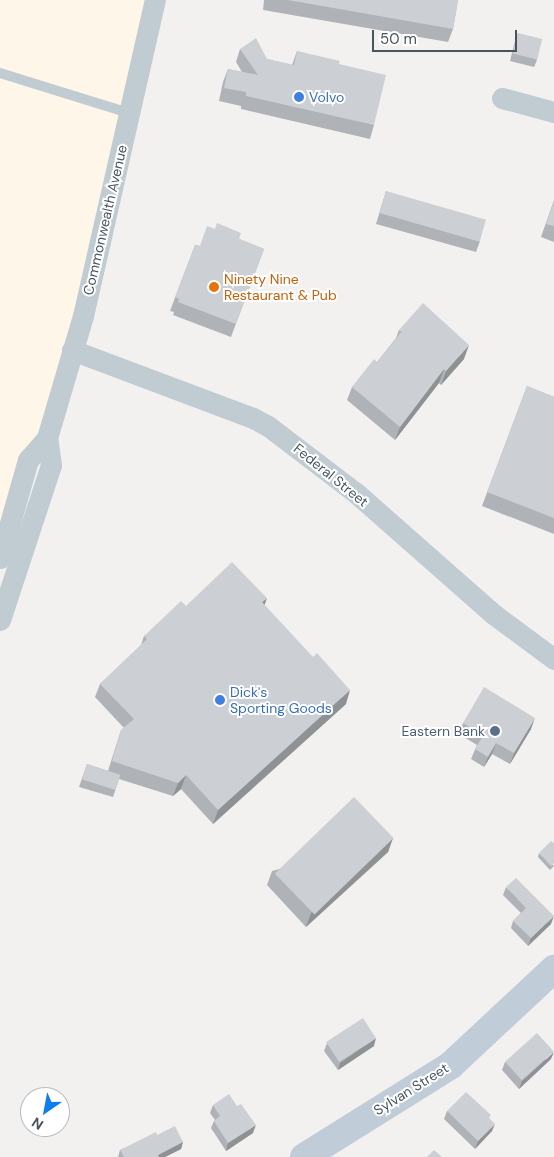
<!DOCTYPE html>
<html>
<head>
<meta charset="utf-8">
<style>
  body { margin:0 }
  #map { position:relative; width:554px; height:1157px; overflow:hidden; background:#f3f0f0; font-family:"DM Sans",sans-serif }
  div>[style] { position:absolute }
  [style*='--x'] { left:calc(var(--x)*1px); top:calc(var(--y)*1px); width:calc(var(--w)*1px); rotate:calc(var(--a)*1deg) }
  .commercial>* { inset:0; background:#fdf6e9 }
  .lane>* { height:10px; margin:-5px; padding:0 5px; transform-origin:5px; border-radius:5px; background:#c0cbd2 }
  .street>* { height:21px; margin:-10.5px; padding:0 10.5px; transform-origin:10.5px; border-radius:10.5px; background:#c0cbd2 }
  .secondary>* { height:28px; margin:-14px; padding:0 14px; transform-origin:14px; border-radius:14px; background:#c0cdd8 }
  .wall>* { inset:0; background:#afb3b7 }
  .shaded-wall>* { inset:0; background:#8f9295 }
  .building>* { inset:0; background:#ccd0d5; transform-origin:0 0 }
  .dots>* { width:14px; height:14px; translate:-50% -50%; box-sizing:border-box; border:2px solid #fff; border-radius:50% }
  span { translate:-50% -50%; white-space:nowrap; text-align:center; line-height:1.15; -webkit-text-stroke:4px #fff; paint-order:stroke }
  .shop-label { font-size:14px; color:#366cbe }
  .left { translate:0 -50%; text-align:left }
  .street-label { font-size:14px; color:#47555f }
  .food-label { font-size:14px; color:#c56008 }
  .service-label { font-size:14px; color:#4e5e75 }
  .right { translate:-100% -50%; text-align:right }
  .north { position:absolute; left:20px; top:1087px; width:50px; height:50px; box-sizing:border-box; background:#fff; border:1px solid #b5bbbf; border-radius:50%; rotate:213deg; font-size:14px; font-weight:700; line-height:20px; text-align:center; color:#47555f }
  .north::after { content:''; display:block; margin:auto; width:18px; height:22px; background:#0e7dee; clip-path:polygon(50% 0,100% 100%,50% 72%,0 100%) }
  .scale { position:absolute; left:372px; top:30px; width:145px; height:22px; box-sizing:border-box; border:2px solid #47555f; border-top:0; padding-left:6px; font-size:15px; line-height:18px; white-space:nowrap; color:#47555f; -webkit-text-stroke:4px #fff; paint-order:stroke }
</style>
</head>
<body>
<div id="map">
  <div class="commercial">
    <i style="clip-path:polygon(0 0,155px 0,83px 316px,0 564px)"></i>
  </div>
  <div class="lane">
    <i style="--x:0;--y:73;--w:135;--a:17.2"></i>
  </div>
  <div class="street">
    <i style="--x:502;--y:98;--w:54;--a:15.1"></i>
    <i style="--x:72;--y:350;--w:193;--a:20.6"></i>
    <i style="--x:253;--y:418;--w:17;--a:28"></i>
    <i style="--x:268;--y:426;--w:111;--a:37.3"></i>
    <i style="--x:356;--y:493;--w:181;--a:41.4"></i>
    <i style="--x:492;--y:613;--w:77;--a:36.6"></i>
    <i style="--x:0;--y:558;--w:102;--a:-74.1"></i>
    <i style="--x:28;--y:460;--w:29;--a:-49"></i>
    <i style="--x:47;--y:438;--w:127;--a:-73.6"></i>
    <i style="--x:83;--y:316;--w:324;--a:-77.2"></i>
    <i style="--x:0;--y:620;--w:163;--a:-71.8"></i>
    <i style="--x:51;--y:465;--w:27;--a:-98"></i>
  </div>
  <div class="secondary">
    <i style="--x:304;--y:1157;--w:173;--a:-32"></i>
    <i style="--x:451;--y:1065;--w:141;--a:-43"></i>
  </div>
  <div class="wall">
    <i style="clip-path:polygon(264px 0,458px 0,453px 29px,448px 42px,263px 10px)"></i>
    <i style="clip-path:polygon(518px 33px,537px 60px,534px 67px,510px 61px,515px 41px)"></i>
    <i style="clip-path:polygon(240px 49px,267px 59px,292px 65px,297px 51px,339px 64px,374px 125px,370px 139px,241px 109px,241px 106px,219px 101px,223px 82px,228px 69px,242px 72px,236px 62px)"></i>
    <i style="clip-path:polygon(386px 191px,480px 241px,476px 252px,376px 224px)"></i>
    <i style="clip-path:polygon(554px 200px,554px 242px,541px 237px)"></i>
    <i style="clip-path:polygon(239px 239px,264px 249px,231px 337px,173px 315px,174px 312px,170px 311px,195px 245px,200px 246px)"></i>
    <i style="clip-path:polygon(399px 330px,464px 359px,441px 385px,439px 383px,395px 440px,347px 400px,352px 387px,377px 362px,396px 338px)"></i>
    <i style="clip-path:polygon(527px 386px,554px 397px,554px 534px,482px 506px)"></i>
    <i style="clip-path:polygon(264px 605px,346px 704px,213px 824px,181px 789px,173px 796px,119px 779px,113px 797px,79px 787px,87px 764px,108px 771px,121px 730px,124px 728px,95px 697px,100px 684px,141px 645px,144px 636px,186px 606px)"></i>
    <i style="clip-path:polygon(463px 723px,531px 729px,510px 764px,492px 754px,484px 767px,471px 759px,477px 745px,459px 734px)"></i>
    <i style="clip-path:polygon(393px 838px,388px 852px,306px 927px,267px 885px,272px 871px)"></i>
    <i style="clip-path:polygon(539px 853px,554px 866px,550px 870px,538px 857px)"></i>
    <i style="clip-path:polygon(506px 887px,551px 924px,528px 946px,511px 928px,513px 921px,521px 913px,503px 895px)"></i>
    <i style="clip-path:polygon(327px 1043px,374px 1046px,338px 1070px,324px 1051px)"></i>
    <i style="clip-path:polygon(551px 1059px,519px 1089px,502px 1070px,505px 1062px)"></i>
    <i style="clip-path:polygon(213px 1105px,253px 1133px,226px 1151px,211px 1128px,214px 1121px,215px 1120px,210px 1113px)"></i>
    <i style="clip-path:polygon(447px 1111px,490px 1119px,492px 1131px,475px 1149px,444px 1119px)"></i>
    <i style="clip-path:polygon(157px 1135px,183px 1142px,181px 1149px,165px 1157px,118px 1157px,120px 1150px)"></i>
  </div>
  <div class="shaded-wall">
    <i style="clip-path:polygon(469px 345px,464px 359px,441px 385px,446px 371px)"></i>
    <i style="clip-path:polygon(444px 369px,439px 383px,395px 440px,400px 427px)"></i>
    <i style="clip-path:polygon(267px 598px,262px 612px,262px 602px)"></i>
    <i style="clip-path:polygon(350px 690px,346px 704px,213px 824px,218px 810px)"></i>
    <i style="clip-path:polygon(535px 718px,531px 729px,510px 764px,514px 753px)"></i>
    <i style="clip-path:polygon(496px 743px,492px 754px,484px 767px,488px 757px)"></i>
    <i style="clip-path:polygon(186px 775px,181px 789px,173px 796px,178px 783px)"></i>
    <i style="clip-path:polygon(393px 838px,388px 852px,306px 927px,311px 913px)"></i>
    <i style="clip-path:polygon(554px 916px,551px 924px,528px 946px,531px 938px)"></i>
    <i style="clip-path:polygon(376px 1038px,374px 1046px,338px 1070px,340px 1063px)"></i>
    <i style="clip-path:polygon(554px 1052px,551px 1059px,519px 1089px,522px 1081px)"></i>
    <i style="clip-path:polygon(495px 1124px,492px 1131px,475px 1149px,478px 1141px)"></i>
    <i style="clip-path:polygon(256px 1125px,253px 1133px,226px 1151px,228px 1143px)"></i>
    <i style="clip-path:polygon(183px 1142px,181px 1149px,165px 1157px,158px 1157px,158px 1155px)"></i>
  </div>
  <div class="building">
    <i style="clip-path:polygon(288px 0,458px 0,453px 29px)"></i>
    <i style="left:518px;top:33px;width:25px;height:21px;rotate:14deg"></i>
    <i style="clip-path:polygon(256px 38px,267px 59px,294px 65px,297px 51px,340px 61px,339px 64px,386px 75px,374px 125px,246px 96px,246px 92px,224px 88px,228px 69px,258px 75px,240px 49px)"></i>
    <i style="left:386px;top:191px;width:104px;height:23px;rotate:16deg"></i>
    <i style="clip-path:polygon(554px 201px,554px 226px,546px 224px)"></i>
    <i style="clip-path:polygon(217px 223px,241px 233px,239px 239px,264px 249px,236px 324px,178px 302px,179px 299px,175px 297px,195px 245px,200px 246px,207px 226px,215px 229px)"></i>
    <i style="clip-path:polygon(423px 303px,469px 345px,446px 371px,444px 369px,400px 427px,352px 387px,374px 359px,377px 362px,402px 331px,399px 330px)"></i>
    <i style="clip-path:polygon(527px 386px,554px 397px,554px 518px,487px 492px)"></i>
    <i style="clip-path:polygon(232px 562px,267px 598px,262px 602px,313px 657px,317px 653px,350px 690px,218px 810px,186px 775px,178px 783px,112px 761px,121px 730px,134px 719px,100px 684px,147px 639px,144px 636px,181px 601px,186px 606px)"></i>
    <i style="clip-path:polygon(484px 687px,535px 718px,514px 753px,496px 743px,488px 757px,475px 749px,483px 736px,463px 723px)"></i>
    <i style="left:87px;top:764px;width:35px;height:16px;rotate:18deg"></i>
    <i style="left:354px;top:797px;width:57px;height:110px;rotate:46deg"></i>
    <i style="clip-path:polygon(551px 841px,554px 843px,554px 863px,551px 866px,539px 853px)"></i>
    <i style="clip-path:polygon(516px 878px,554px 916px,531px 938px,513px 921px,526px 908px,506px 887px)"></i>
    <i style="left:363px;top:1018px;width:24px;height:44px;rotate:57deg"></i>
    <i style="left:537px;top:1033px;width:25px;height:43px;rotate:48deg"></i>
    <i style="clip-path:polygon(466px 1092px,491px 1115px,489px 1118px,495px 1124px,478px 1141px,447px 1111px)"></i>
    <i style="clip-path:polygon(229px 1094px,237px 1106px,241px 1104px,256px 1125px,228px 1143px,214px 1121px,220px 1116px,213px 1105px)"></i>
    <i style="clip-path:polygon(175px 1126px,183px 1142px,158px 1155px,159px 1157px,124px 1157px,120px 1150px,156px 1132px,157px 1135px)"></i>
    <i style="clip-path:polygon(434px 1150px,442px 1157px,427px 1157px)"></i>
  </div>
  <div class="dots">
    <i style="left:299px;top:97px;background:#3f7fe0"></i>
    <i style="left:214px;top:287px;background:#e8710a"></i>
    <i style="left:220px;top:700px;background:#3f7fe0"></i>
    <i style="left:495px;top:731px;background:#5c6f8a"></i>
  </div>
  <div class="shop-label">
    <span class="left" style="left:309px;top:97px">Volvo</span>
    <span class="left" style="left:230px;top:700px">Dick's<br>Sporting Goods</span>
  </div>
  <div class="street-label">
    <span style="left:105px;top:220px;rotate:-77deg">Commonwealth Avenue</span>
    <span style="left:331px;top:475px;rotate:39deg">Federal Street</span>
    <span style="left:411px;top:1089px;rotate:-32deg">Sylvan Street</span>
  </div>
  <div class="food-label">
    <span class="left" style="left:224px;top:287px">Ninety Nine<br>Restaurant &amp; Pub</span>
  </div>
  <div class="service-label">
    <span class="right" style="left:485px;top:731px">Eastern Bank</span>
  </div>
  <div class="north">N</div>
  <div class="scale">50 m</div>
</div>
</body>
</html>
